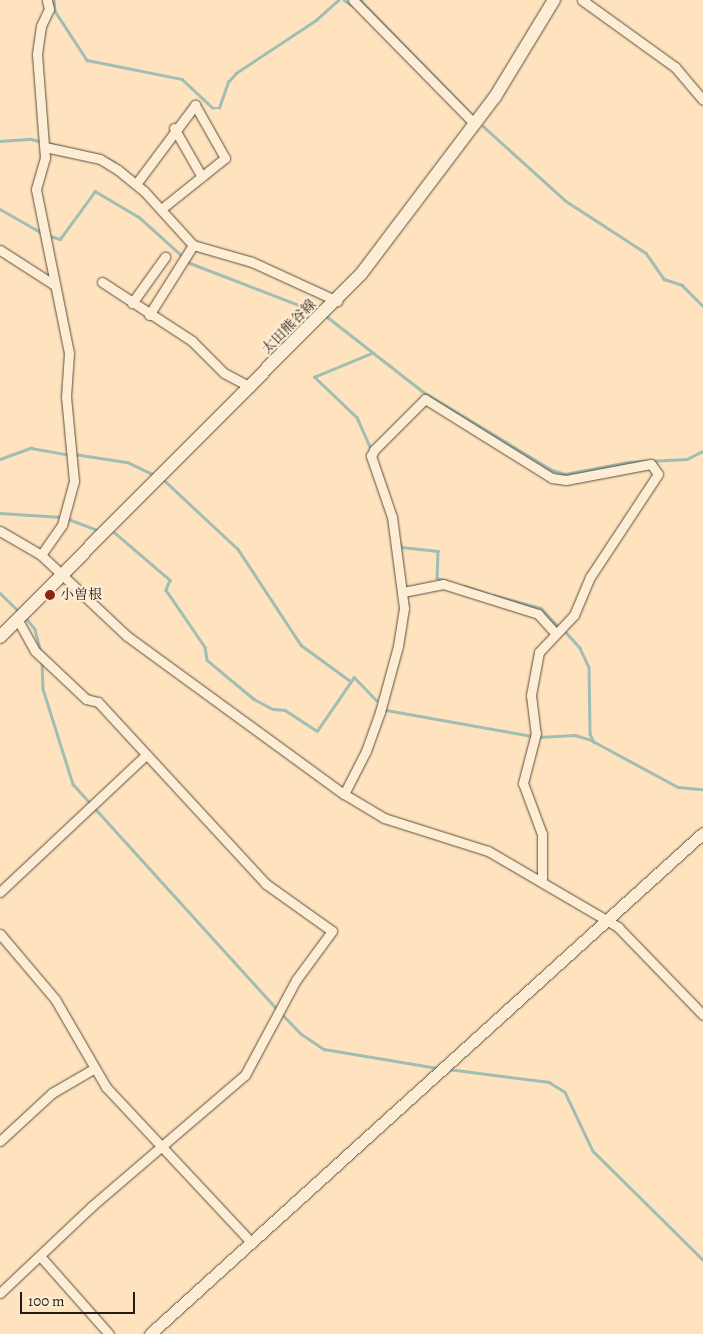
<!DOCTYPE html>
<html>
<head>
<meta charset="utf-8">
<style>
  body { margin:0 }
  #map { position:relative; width:703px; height:1334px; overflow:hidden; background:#fee3be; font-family:Alegreya,"Noto Serif JP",serif }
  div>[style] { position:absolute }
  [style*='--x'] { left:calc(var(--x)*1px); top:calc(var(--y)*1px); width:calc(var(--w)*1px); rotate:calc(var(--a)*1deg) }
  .stream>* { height:2.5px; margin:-1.25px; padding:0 1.25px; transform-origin:1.25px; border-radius:1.25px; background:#a0beb4 }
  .roads { filter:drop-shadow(0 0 1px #5c4d3f) drop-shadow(0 0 1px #5c4d3f) }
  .minor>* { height:9px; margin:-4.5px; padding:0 4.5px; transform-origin:4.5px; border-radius:4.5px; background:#feedd5 }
  .tertiary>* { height:11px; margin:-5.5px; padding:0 5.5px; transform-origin:5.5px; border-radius:5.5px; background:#feedd5 }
  .secondary>* { height:12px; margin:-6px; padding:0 6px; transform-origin:6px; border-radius:6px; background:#feedd5 }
  .dots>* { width:14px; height:14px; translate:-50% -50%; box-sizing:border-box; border:2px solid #feedd5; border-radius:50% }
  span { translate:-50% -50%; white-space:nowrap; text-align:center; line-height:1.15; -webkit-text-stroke:4px #feedd5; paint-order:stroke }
  .street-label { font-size:14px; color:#261b15 }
  .poi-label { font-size:14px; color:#261b15 }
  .left { translate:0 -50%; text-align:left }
  .scale { position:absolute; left:20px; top:1292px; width:115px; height:22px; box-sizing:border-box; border:2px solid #261b15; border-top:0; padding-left:6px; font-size:15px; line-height:18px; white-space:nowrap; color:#261b15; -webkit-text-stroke:4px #feedd5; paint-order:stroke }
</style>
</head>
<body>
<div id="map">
  <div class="stream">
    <i style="--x:54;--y:0;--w:11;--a:85"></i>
    <i style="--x:55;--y:11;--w:59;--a:56.9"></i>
    <i style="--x:87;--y:60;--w:97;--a:11.3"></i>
    <i style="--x:182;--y:79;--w:42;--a:43.1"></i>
    <i style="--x:213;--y:108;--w:6;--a:0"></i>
    <i style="--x:219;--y:108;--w:28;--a:-71"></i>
    <i style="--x:228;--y:82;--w:12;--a:-48"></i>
    <i style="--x:236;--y:73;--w:96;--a:-33.5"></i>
    <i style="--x:316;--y:20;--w:30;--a:-42"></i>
    <i style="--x:344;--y:0;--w:12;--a:31"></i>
    <i style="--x:358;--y:3;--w:4;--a:-34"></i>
    <i style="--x:361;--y:1;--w:161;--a:45.8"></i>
    <i style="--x:483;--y:126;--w:112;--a:42.1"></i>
    <i style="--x:566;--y:201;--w:95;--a:33"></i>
    <i style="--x:646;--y:253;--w:32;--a:55"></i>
    <i style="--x:664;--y:279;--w:19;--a:18"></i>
    <i style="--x:682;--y:285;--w:30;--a:45"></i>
    <i style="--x:0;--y:141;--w:31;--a:-4"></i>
    <i style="--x:31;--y:139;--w:29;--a:14"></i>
    <i style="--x:99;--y:155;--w:17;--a:25"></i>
    <i style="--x:0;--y:209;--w:48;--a:29.7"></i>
    <i style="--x:47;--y:235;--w:14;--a:17"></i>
    <i style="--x:60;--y:239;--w:59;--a:-53.9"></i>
    <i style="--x:95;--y:191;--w:51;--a:30.6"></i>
    <i style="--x:139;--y:217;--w:69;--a:42"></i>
    <i style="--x:190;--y:263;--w:136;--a:21.1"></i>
    <i style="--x:325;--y:315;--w:127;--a:38"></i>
    <i style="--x:425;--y:393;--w:149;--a:31.2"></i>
    <i style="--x:552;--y:470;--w:14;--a:17"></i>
    <i style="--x:565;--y:474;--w:64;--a:-10.8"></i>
    <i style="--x:628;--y:462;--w:59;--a:-2.9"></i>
    <i style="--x:687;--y:459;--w:18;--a:-27"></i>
    <i style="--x:371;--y:450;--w:35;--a:-114"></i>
    <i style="--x:357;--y:418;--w:59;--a:-136.4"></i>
    <i style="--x:314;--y:377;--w:63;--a:-22.5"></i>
    <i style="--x:74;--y:454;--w:54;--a:8.6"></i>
    <i style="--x:127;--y:462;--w:31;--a:25"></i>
    <i style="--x:0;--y:459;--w:33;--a:-20"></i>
    <i style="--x:31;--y:448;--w:39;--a:10"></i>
    <i style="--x:165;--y:481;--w:100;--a:43"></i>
    <i style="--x:238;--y:549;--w:115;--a:56.7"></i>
    <i style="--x:301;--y:645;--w:59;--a:36.1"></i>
    <i style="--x:0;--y:513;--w:61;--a:3.8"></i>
    <i style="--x:66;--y:518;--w:34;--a:21"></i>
    <i style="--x:114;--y:532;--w:74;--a:40.6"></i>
    <i style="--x:170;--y:580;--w:11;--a:112"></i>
    <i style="--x:166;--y:590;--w:69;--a:55.6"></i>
    <i style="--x:205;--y:647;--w:13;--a:81"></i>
    <i style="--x:207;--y:660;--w:61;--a:39.7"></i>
    <i style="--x:254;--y:699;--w:21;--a:28"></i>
    <i style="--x:273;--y:709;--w:12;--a:5"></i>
    <i style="--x:285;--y:710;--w:38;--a:33"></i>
    <i style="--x:317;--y:731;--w:65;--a:-55.6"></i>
    <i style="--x:354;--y:677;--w:32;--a:46"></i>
    <i style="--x:400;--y:543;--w:4;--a:76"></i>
    <i style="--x:401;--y:547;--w:37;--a:6"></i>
    <i style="--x:438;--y:551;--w:27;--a:92"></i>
    <i style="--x:437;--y:578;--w:9;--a:21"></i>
    <i style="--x:464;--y:586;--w:25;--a:18"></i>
    <i style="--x:0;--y:593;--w:28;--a:44"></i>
    <i style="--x:493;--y:595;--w:50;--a:15.2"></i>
    <i style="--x:541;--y:608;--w:26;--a:47"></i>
    <i style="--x:26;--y:618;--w:14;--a:51"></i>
    <i style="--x:35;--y:629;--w:25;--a:76"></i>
    <i style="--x:564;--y:630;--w:24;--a:48"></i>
    <i style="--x:580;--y:648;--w:21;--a:65"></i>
    <i style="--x:589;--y:667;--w:67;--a:89.1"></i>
    <i style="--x:590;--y:734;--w:9;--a:63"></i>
    <i style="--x:42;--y:661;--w:28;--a:88"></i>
    <i style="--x:43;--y:689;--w:100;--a:72.5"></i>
    <i style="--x:73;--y:784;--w:304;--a:47.8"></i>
    <i style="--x:386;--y:710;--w:148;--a:10.1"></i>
    <i style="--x:538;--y:737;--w:37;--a:-3"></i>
    <i style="--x:575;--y:735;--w:17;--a:17"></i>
    <i style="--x:591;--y:740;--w:99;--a:28.4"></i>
    <i style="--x:678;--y:787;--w:25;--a:5"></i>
    <i style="--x:281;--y:1013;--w:28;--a:46"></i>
    <i style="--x:300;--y:1033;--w:29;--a:34"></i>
    <i style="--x:324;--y:1049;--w:116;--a:9.5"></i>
    <i style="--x:448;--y:1069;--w:102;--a:7.3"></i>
    <i style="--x:549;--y:1082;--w:19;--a:32"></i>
    <i style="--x:565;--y:1092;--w:65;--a:64.6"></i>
    <i style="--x:593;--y:1151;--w:155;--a:44.7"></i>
  </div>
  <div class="roads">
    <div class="minor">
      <i style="--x:353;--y:0;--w:174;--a:45.5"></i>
      <i style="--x:582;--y:0;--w:115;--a:35.8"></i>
      <i style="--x:675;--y:67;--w:43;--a:49.7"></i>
      <i style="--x:174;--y:128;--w:56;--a:60.3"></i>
      <i style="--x:45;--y:147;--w:56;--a:12.3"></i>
      <i style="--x:100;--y:159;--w:21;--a:31"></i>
      <i style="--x:118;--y:170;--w:33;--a:39"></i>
      <i style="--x:144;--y:191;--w:73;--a:47.8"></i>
      <i style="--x:193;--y:245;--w:61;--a:16.1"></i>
      <i style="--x:252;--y:262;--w:94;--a:24.6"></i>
      <i style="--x:136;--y:184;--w:99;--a:-53.2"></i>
      <i style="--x:195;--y:105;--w:61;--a:60.5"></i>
      <i style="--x:225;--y:158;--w:82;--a:141.4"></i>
      <i style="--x:0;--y:250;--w:63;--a:32.7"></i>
      <i style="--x:102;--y:282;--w:108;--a:33.2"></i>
      <i style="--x:192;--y:341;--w:45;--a:45"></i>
      <i style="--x:224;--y:373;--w:30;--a:28"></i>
      <i style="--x:132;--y:303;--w:57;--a:-54.3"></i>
      <i style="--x:149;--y:315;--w:83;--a:-57.8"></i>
      <i style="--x:0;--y:531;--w:48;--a:30.3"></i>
      <i style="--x:41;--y:555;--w:118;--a:43.3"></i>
      <i style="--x:127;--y:636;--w:268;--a:36.1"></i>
      <i style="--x:344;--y:794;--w:47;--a:31"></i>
      <i style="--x:384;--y:818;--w:109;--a:17.6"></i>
      <i style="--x:488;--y:851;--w:151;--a:30.3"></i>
      <i style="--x:618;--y:927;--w:122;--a:46"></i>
      <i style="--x:41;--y:555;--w:37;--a:-55"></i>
      <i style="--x:62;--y:525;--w:46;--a:-74.7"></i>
      <i style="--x:74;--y:481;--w:84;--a:-95.4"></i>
      <i style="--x:66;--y:397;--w:44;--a:-86.1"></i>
      <i style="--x:69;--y:353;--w:167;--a:-101.4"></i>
      <i style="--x:36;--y:189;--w:32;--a:-74"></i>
      <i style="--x:45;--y:158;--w:104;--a:-94.4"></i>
      <i style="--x:37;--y:54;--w:28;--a:-82"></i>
      <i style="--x:41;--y:26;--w:19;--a:-65"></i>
      <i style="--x:49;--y:9;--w:9;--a:-103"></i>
      <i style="--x:403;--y:592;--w:41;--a:-11.3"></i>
      <i style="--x:443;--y:584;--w:100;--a:17.5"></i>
      <i style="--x:538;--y:614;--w:25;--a:48"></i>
      <i style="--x:344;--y:794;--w:48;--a:-62.9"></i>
      <i style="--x:366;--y:751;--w:41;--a:-70.3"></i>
      <i style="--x:380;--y:712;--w:68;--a:-74.7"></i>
      <i style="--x:398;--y:646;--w:38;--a:-81"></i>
      <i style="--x:404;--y:608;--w:92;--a:-97.5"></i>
      <i style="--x:392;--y:517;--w:65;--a:-109"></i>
      <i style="--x:371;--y:456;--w:7;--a:-63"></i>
      <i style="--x:374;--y:450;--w:72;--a:-45"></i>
      <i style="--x:425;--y:399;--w:150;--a:31.9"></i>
      <i style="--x:552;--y:478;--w:14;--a:8"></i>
      <i style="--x:566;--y:480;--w:86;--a:-10.7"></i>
      <i style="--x:651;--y:464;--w:12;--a:55"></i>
      <i style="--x:658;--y:474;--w:123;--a:123.4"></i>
      <i style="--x:590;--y:577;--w:41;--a:112.8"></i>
      <i style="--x:574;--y:615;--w:51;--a:133.4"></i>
      <i style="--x:539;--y:652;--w:44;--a:100.5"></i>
      <i style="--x:531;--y:695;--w:38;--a:83"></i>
      <i style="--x:536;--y:733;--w:52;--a:104.6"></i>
      <i style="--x:523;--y:783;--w:54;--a:69.6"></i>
      <i style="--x:542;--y:834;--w:48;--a:90"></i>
      <i style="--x:0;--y:892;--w:200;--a:-43.2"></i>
      <i style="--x:0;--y:934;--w:85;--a:49.8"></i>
      <i style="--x:55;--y:999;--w:102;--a:59.9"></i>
      <i style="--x:106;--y:1087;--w:212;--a:46.9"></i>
      <i style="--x:0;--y:1141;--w:71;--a:-42.7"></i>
      <i style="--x:52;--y:1093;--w:48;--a:-30.3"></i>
      <i style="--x:40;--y:1256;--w:104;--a:48.5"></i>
      <i style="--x:0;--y:1293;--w:127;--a:-43.4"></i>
      <i style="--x:92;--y:1206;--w:201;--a:-40.6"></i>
      <i style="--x:245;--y:1075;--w:108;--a:-61.8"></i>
      <i style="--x:296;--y:980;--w:61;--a:-53.7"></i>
      <i style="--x:332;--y:931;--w:81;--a:-144.5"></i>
      <i style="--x:266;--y:884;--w:248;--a:-132.7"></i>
      <i style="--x:98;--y:702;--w:12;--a:-166"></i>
      <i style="--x:86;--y:699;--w:70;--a:-136.7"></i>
      <i style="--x:35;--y:651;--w:37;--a:-119"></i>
    </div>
    <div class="tertiary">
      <i style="--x:150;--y:1334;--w:746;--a:-42.18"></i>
    </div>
    <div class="secondary">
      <i style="--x:0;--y:637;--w:512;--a:-45.16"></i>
      <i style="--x:361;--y:274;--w:222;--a:-52.9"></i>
      <i style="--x:495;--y:97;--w:114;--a:-58.7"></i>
    </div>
  </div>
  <div class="dots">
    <i style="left:50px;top:595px;background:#8f2418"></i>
  </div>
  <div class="street-label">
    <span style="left:289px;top:327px;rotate:-45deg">太田熊谷線</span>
  </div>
  <div class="poi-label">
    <span class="left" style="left:60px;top:595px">小曽根</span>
  </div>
  <div class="scale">100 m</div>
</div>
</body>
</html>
